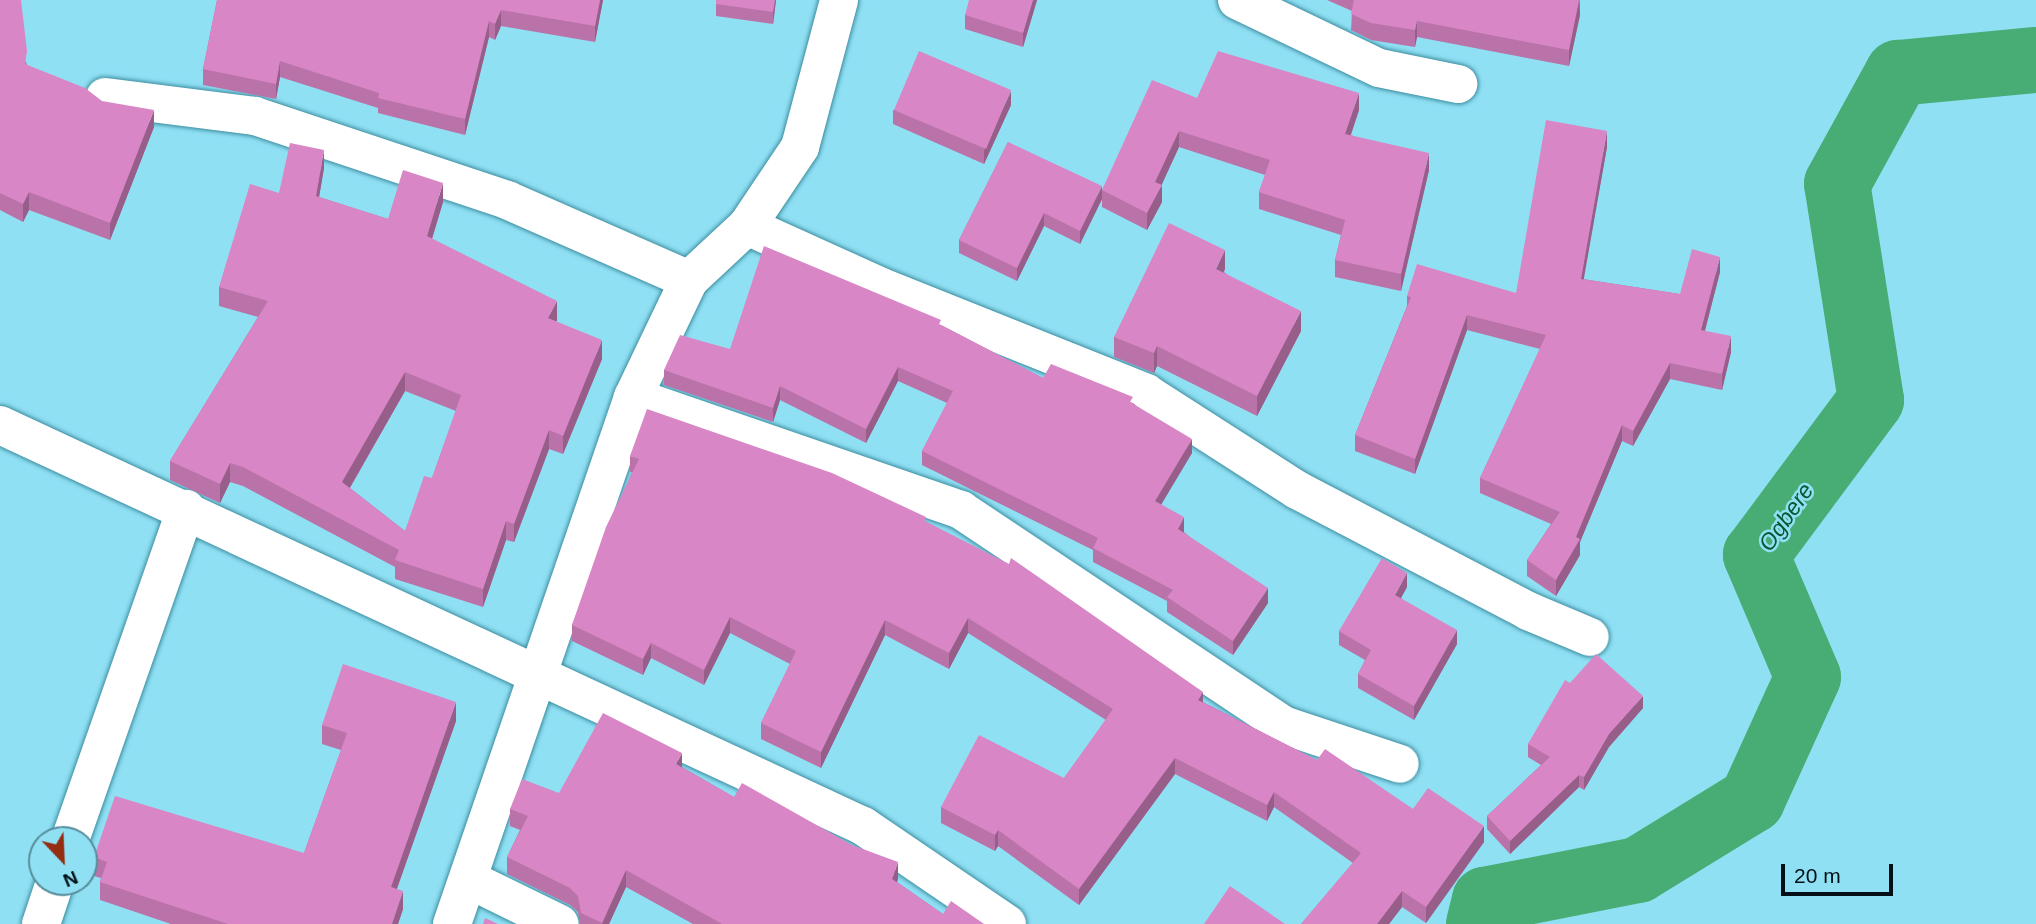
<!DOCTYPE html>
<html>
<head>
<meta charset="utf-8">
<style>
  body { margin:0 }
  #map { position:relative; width:2036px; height:924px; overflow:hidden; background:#90e0f4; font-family:Helvetica,sans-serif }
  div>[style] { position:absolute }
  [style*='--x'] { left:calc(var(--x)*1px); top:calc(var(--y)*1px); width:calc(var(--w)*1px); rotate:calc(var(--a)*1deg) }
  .river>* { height:66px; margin:-33px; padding:0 33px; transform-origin:33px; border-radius:33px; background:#47ad74 }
  .roads { filter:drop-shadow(0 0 2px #3d8da0) drop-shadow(0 0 2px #3d8da0) }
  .minor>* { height:38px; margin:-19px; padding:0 19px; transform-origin:19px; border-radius:19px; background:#fff }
  .wall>* { inset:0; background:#ba73a9 }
  .shaded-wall>* { inset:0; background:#975e8a }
  .building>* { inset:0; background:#d886c5; transform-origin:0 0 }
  span { translate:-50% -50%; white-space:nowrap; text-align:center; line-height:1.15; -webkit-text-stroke:5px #90e0f4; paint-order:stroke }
  .water-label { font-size:23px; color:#085833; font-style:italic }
  .north { position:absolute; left:28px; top:826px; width:70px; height:70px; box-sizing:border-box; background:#90e0f4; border:2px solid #568d9b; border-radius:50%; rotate:157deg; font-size:19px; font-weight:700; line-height:28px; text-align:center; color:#001016 }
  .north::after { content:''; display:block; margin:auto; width:24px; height:32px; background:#952e10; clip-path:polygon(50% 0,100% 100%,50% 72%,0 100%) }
  .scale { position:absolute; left:1781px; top:864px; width:112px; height:32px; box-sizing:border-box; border:4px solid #001016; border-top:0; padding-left:9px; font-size:21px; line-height:24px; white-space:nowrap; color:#001016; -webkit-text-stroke:5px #90e0f4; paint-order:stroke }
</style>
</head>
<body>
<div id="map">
  <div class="river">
    <i style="--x:1479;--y:924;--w:25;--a:-76"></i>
    <i style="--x:1485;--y:900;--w:156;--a:-11.1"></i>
    <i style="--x:1638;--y:870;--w:134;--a:-31.6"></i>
    <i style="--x:1752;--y:800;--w:135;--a:-65.5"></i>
    <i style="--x:1808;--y:677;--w:133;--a:-113.1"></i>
    <i style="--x:1756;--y:555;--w:193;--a:-53.4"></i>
    <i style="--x:1871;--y:400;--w:219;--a:-98.9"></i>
    <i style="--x:1837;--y:184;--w:127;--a:-61.2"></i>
    <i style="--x:1898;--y:73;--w:139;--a:-5.4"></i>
  </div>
  <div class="roads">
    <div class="minor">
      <i style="--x:1237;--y:0;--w:157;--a:25.6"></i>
      <i style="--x:1379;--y:68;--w:81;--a:11.4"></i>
      <i style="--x:105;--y:97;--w:151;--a:7.2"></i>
      <i style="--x:255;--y:116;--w:266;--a:18.4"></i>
      <i style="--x:507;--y:200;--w:199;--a:23.7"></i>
      <i style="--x:747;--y:226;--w:145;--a:24.4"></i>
      <i style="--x:879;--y:286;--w:288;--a:21.8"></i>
      <i style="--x:1146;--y:393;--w:179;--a:32.7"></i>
      <i style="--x:1297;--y:490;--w:261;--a:27.6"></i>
      <i style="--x:1528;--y:611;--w:67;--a:22.8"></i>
      <i style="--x:633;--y:397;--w:347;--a:19"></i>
      <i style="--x:961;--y:510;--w:387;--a:33.7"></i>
      <i style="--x:1283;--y:725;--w:123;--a:18.4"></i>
      <i style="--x:0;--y:425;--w:952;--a:24.92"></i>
      <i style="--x:863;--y:826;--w:174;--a:34.2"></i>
      <i style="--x:70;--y:840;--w:351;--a:-70.7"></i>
      <i style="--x:468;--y:879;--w:102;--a:26.1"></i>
      <i style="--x:41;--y:924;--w:44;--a:-71.6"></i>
      <i style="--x:452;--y:924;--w:557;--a:-71.04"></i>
      <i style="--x:633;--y:397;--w:130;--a:-64.4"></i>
      <i style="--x:689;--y:280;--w:79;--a:-43"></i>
      <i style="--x:747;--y:226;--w:95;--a:-56.1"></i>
      <i style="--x:800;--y:147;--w:152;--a:-75.1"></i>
    </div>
  </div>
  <div class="wall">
    <i style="clip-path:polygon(0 0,27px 65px,154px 127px,110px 240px,29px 210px,23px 222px,0 210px)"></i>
    <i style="clip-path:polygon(217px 0,603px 0,595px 42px,501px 26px,495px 40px,489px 37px,465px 135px,378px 113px,378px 108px,280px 77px,276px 99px,203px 85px,203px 69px)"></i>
    <i style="clip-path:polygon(716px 0,776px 0,773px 24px,716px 16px)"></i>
    <i style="clip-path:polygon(1037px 0,1023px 47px,965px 29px,965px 15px)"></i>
    <i style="clip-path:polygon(1327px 0,1580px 0,1580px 15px,1569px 66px,1417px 37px,1415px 47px,1371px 40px,1351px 30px,1352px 11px)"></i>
    <i style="clip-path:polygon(1197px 98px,1359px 110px,1351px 135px,1429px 170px,1401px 291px,1335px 277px,1335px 260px,1341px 235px,1259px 209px,1259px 192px,1265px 175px,1179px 147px,1161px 185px,1162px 202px,1147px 230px,1102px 207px,1102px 190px)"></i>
    <i style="clip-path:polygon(1011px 105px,984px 164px,893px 124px,893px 110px)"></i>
    <i style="clip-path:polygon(1008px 142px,1102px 199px,1080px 244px,1044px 226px,1017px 281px,959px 253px,959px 240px)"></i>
    <i style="clip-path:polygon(1607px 147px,1583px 279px,1680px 294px,1720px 272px,1705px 331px,1731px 352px,1722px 390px,1670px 379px,1633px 446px,1622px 441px,1580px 542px,1580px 555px,1556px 596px,1527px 576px,1527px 560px,1551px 524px,1480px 493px,1480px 478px,1540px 349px,1467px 330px,1415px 474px,1355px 451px,1355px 435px,1407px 306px,1407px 296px,1516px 293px)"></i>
    <i style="clip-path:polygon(evenodd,324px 168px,319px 197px,388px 219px,443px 202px,432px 239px,557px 320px,556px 322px,602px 359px,563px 454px,549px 449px,514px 542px,506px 540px,483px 607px,395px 579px,395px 567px,243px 486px,230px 482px,220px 503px,170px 480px,170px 461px,258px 317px,219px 306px,219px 287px,279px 193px,324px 168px,405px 391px,456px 411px,432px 478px,405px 531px,350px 488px,405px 391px)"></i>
    <i style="clip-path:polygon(1225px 269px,1224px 272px,1301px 331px,1257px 416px,1157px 366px,1154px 373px,1114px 357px,1114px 337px)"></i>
    <i style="clip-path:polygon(941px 325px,1043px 378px,1133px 403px,1192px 453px,1161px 504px,1184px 531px,1184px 532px,1268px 603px,1233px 655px,1167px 612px,1167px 601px,1093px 562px,1093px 550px,922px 465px,922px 451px,947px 403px,898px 381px,866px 443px,780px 400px,773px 422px,664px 385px,664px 370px,730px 349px)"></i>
    <i style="clip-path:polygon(630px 456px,926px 522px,1203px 702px,1413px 809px,1484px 842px,1426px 923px,1402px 907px,1389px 924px,1301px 924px,1353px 863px,1274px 807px,1267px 821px,1175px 774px,1079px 905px,998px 846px,995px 851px,941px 823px,941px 807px,1064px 778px,1106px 720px,968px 633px,949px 669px,885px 635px,821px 768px,761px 739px,761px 723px,790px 664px,730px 633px,704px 685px,651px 658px,643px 675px,572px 641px,572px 625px,632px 472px,630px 472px)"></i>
    <i style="clip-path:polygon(1407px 587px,1401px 598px,1457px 644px,1414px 720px,1358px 688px,1358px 674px,1365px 660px,1339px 645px,1339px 631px)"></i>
    <i style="clip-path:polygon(1570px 683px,1643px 708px,1609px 747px,1584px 790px,1579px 787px,1510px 854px,1487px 829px,1487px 816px,1541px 765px,1528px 757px,1528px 744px)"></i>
    <i style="clip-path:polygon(456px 721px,397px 889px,403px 909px,398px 924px,171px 924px,100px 900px,100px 882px,101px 878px,94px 876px,94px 857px,304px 853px,341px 750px,322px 744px,322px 725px)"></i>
    <i style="clip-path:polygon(682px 767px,734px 797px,898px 879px,897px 882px,943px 914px,984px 924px,693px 924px,626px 887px,609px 924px,580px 924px,578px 912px,570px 905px,507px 874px,507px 857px,520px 830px,510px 826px,510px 809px,559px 793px)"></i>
  </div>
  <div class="shaded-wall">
    <i style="clip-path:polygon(600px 0,603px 0,595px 42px,595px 26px)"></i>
    <i style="clip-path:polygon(775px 0,776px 0,773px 24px,773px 12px)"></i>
    <i style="clip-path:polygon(1033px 0,1037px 0,1023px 47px,1023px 33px)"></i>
    <i style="clip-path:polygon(1579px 0,1580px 15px,1569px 66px,1569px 50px)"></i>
    <i style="clip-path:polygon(501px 10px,501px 26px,495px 40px,495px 24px)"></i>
    <i style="clip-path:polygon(489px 21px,489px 37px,465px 135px,465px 119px)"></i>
    <i style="clip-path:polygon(1417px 21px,1417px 37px,1415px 47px,1415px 30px)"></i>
    <i style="clip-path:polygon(280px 61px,280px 77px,276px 99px,276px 84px)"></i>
    <i style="clip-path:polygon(1011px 91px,1011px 105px,984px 164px,984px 150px)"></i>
    <i style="clip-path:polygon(1359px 93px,1359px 110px,1345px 151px,1345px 134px)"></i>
    <i style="clip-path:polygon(154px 110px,154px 127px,110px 240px,110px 223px)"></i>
    <i style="clip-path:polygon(1179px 131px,1179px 147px,1158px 193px,1162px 185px,1162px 202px,1147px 230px,1147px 213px,1155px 182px)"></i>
    <i style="clip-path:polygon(1607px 131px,1607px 147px,1581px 295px,1581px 279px)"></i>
    <i style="clip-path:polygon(324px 150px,324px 168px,316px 215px,316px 196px)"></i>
    <i style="clip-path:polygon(1429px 153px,1429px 170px,1401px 291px,1401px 274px)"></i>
    <i style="clip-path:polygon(443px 183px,443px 202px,427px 255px,427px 236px)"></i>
    <i style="clip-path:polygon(1102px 186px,1102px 199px,1080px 244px,1080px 231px)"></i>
    <i style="clip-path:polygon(29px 192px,29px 210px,23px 222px,23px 204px)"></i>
    <i style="clip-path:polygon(1044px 213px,1044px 226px,1017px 281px,1017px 268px)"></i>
    <i style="clip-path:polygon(1225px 250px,1225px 269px,1216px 288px,1216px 269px)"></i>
    <i style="clip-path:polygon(1720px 257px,1720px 272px,1701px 345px,1701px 330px)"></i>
    <i style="clip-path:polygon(557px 301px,557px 320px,548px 337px,548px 318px)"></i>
    <i style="clip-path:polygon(1301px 311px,1301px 331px,1257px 416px,1257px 396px)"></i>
    <i style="clip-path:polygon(1467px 315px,1467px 330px,1415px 474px,1415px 459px)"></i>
    <i style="clip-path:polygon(1731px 336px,1731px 352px,1722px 390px,1722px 374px)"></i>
    <i style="clip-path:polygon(602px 340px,602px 359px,563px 454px,563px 436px)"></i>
    <i style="clip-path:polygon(1157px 346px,1157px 366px,1154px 373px,1154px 353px)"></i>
    <i style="clip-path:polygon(1670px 363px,1670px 379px,1633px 446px,1633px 431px)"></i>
    <i style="clip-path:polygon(898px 367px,898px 381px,866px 443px,866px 429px)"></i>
    <i style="clip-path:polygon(405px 372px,405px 391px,342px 501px,342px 482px)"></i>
    <i style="clip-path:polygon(780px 386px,780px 400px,773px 422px,773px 408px)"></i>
    <i style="clip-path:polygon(1622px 425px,1622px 441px,1580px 542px,1580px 555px,1556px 596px,1556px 580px,1576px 537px)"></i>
    <i style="clip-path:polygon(549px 430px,549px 449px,514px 542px,514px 524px)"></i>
    <i style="clip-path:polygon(1192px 439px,1192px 453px,1155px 515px,1155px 501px)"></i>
    <i style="clip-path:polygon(230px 463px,230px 482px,220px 503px,220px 484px)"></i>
    <i style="clip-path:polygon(1184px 517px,1184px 531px,1178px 543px,1178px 529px)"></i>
    <i style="clip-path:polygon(506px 521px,506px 540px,483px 607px,483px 589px)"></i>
    <i style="clip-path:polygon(1407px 573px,1407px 587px,1395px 609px,1395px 595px)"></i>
    <i style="clip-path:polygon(1268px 588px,1268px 603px,1233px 655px,1233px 641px)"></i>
    <i style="clip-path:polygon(730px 617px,730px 633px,704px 685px,704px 670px)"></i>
    <i style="clip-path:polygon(968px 618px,968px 633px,949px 669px,949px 653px)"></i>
    <i style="clip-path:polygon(885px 620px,885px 635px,821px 768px,821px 752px)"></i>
    <i style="clip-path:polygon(1457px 630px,1457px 644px,1414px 720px,1414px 706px)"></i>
    <i style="clip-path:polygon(651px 643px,651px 658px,643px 675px,643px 659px)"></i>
    <i style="clip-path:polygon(1203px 692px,1203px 708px,1198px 700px)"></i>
    <i style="clip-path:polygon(1643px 696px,1643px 708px,1609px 747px,1584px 790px,1584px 777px,1609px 734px)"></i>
    <i style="clip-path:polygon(456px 702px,456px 721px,391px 905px,391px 887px)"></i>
    <i style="clip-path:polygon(682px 753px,682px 769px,676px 764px)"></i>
    <i style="clip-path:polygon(1175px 758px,1175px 774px,1079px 905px,1079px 889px)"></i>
    <i style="clip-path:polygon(1579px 775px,1579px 787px,1510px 854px,1510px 841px)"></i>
    <i style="clip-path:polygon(1274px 792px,1274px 807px,1267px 821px,1267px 805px)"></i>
    <i style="clip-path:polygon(1484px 826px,1484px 842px,1426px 923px,1426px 907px)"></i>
    <i style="clip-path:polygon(998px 830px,998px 846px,995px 851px,995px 835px)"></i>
    <i style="clip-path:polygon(898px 862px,898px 879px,892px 896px,892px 879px)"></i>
    <i style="clip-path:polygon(626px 870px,626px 887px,609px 924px,602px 924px)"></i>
    <i style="clip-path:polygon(403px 891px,403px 909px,398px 924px,392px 924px)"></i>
    <i style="clip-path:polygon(1402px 891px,1402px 907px,1389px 924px,1377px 924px)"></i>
  </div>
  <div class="building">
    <i style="clip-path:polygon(0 0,21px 0,27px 51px,25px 64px,85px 88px,102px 101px,154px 110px,110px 223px,29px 192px,23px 204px,0 193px)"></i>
    <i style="clip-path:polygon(217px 0,600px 0,595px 26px,501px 10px,495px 24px,489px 21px,465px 119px,378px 98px,379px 93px,280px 61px,276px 84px,203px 69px)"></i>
    <i style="clip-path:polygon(716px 0,775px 0,773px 12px,716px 4px)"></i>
    <i style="clip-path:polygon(969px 0,1033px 0,1023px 33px,965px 15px)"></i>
    <i style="clip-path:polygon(1354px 0,1579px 0,1569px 50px,1417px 21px,1415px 30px,1371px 23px,1351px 14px)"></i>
    <i style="left:919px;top:51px;width:100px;height:64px;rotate:23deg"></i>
    <i style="clip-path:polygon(1218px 51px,1359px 93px,1345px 134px,1429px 153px,1401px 274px,1335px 260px,1345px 220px,1259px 192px,1270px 160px,1179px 131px,1155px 182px,1162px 185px,1147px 213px,1102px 190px,1152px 80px,1197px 98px)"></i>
    <i style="clip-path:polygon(1546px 120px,1607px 131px,1581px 279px,1680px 294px,1692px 249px,1720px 257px,1701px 330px,1731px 336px,1722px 374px,1670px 363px,1633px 431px,1622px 425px,1576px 537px,1580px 539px,1556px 580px,1527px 560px,1560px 512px,1480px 478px,1546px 335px,1467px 315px,1415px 459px,1355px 435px,1411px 297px,1407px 296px,1417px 264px,1516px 293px)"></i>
    <i style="clip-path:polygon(1008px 142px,1102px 186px,1080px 231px,1044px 213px,1017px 268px,959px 240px)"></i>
    <i style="clip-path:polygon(evenodd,290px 143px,324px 150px,316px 196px,388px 219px,403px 170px,443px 183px,427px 236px,557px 301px,548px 318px,602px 340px,563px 436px,549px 430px,514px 524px,506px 521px,483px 589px,395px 560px,399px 550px,243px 467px,230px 463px,220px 484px,170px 461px,268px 301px,219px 287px,250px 184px,279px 193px,290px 143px,405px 372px,461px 395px,432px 478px,424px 476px,405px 531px,342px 482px,405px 372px)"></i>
    <i style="clip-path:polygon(1169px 223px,1225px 250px,1216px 269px,1301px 311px,1257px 396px,1157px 346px,1154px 353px,1114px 337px)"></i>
    <i style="clip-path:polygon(764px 246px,941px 320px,939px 324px,1043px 378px,1051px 364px,1133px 397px,1130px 402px,1192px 439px,1155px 501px,1184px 517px,1178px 529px,1268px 588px,1233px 641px,1167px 597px,1173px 590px,1093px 548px,1098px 538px,922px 451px,953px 391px,898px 367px,866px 429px,780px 386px,773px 408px,664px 370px,680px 335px,730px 349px)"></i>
    <i style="clip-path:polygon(647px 409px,832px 473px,926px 517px,925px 521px,1009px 564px,1011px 558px,1203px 692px,1198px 700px,1317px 760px,1325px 749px,1413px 809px,1428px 788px,1484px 826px,1426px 907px,1402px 891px,1377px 924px,1301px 924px,1361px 853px,1274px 792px,1267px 805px,1175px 758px,1079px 889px,998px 830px,995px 835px,941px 807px,979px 735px,1064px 778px,1113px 709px,968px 618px,949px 653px,885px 620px,821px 752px,761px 723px,796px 651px,730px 617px,704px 670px,651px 643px,643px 659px,572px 625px,606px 527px,639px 459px,630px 456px)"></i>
    <i style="clip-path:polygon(1382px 558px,1407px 573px,1395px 595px,1457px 630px,1414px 706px,1358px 674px,1371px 650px,1339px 631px)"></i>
    <i style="clip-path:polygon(1596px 654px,1643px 696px,1609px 734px,1584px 777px,1579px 775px,1510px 841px,1487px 816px,1550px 757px,1528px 744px,1565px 680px,1570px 683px)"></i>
    <i style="clip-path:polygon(343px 664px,456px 702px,391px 887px,403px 891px,392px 924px,228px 924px,100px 882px,107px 862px,94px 857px,115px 796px,304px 853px,347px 733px,322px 725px)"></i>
    <i style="clip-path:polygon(603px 713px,682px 753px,676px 764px,734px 797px,742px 783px,852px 845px,898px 862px,892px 879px,943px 914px,951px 901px,984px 924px,722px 924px,626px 870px,602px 923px,581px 913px,578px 896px,570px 888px,507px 857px,528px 816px,510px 809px,522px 779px,559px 793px)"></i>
    <i style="clip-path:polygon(1230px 886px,1285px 924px,1204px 924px)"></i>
    <i style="clip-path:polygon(485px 918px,498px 924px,483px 924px)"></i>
  </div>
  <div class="water-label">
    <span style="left:1786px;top:517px;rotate:-55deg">Ogbere</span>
  </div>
  <div class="north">N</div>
  <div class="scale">20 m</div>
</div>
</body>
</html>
